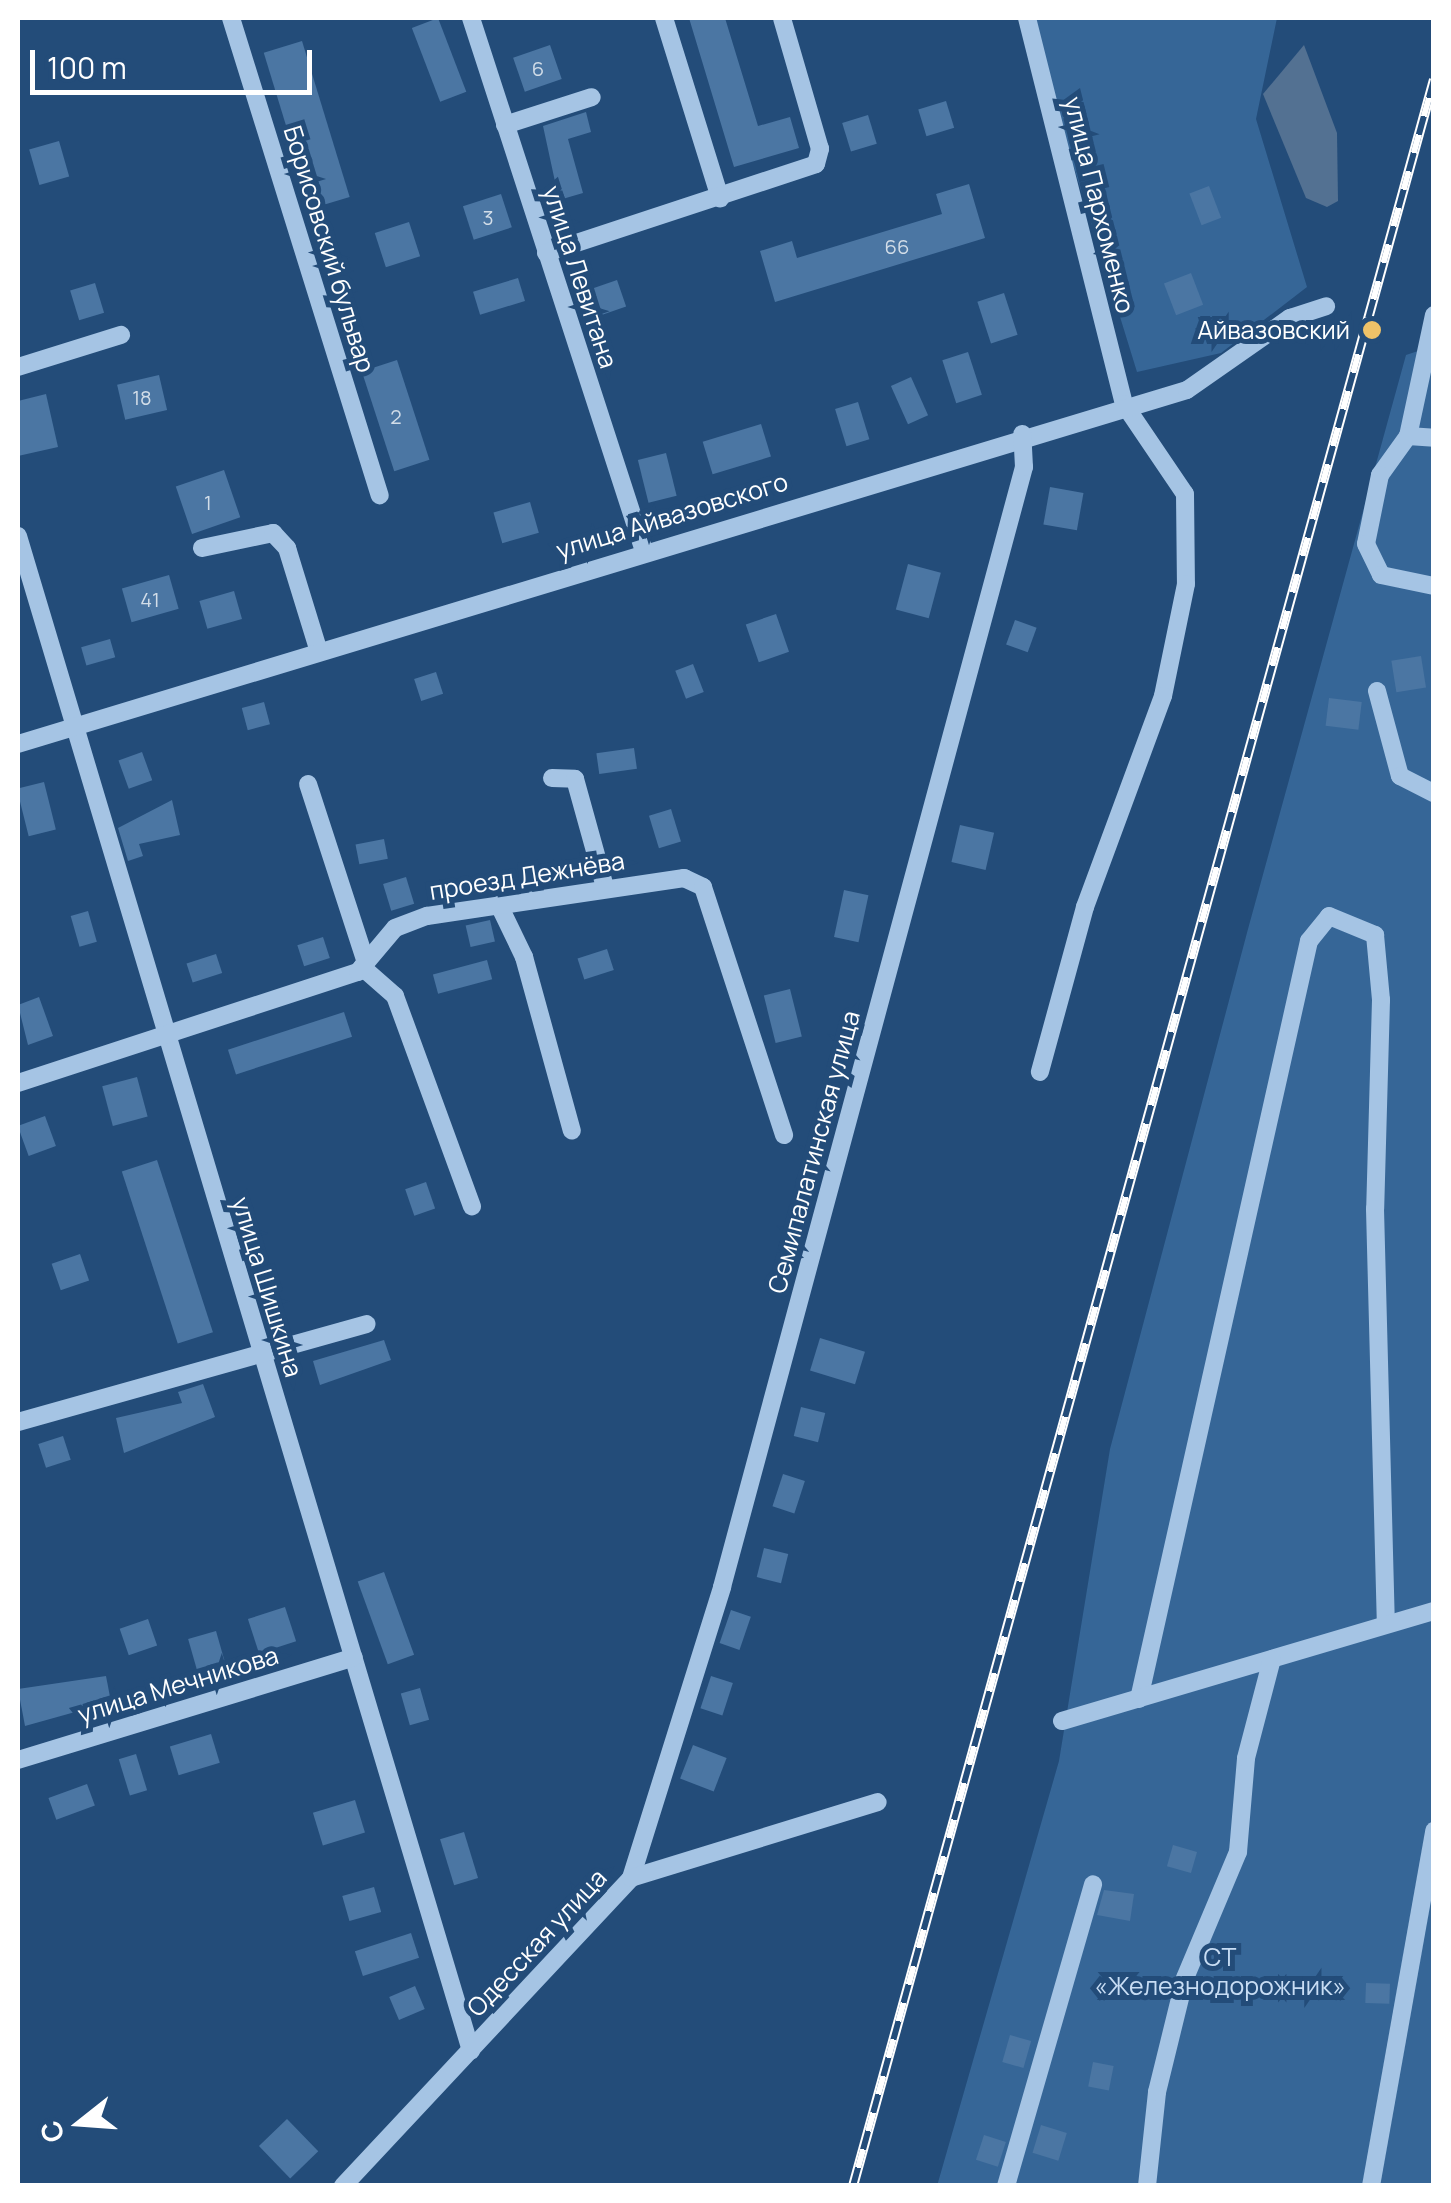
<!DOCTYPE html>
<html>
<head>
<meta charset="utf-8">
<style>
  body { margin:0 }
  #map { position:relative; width:1451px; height:2203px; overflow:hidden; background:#234c79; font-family:Manrope,sans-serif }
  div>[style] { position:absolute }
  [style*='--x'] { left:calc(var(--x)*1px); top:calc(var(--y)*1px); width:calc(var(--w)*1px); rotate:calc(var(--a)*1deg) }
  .green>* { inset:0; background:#366697 }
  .water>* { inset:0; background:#537192 }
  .building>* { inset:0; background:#4b76a3; transform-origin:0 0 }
  .minor>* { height:18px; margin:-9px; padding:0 9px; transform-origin:9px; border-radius:9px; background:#a5c4e4 }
  .rail>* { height:10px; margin-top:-5px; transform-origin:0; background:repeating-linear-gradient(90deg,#234c79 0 19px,#fff 0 38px); box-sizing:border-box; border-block:2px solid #fff }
  .dots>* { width:28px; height:28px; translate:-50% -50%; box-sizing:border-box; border:5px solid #234c79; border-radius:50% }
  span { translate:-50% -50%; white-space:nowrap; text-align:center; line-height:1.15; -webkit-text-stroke:10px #234c79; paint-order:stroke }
  .number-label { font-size:20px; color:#d2dde8 }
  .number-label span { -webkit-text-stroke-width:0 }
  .street-label { font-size:25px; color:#fff }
  .poi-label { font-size:25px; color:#fff }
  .right { translate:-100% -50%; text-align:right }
  .park-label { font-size:25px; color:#c8ddf4 }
  .frame { position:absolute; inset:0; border:20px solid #fff; pointer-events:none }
  .north { position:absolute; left:30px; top:2073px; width:100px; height:100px; -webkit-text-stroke:8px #234c79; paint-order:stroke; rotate:253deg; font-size:28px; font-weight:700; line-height:40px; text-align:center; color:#fff }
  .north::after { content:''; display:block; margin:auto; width:35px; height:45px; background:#fff; clip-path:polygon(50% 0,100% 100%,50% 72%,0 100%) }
  .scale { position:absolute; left:30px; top:50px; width:282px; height:45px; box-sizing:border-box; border:5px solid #fff; border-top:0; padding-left:12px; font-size:30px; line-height:35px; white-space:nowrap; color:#fff; -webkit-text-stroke:8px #234c79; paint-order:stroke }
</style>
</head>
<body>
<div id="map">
  <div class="green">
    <i style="clip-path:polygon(1028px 18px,1277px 18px,1256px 119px,1307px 287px,1221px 353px,1137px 372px)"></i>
    <i style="clip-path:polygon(1433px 346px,1433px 2185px,937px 2186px,1059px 1761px,1110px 1449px,1248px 929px,1406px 355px)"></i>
  </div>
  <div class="water">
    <i style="clip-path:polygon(1304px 45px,1337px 133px,1338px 201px,1327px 207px,1306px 198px,1263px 94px)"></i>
  </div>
  <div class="building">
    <i style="left:438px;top:18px;width:79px;height:28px;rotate:69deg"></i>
    <i style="clip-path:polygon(689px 18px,725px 18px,758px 126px,790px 117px,799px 148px,734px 167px)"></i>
    <i style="left:302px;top:41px;width:163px;height:40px;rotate:73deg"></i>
    <i style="left:550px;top:45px;width:36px;height:39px;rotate:71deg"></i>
    <i style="left:946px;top:101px;width:28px;height:29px;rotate:73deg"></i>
    <i style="clip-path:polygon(586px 112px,591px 132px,568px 139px,583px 193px,559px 200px,543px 126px)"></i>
    <i style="left:868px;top:115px;width:30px;height:27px;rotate:73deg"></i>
    <i style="left:59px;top:141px;width:37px;height:31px;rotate:74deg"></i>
    <i style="clip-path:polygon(969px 184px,985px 238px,775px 302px,760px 251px,792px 241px,797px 258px,942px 214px,936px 194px)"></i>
    <i style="left:1209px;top:186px;width:34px;height:21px;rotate:69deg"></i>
    <i style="left:501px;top:194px;width:35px;height:40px;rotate:72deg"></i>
    <i style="left:409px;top:222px;width:36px;height:36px;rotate:72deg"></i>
    <i style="left:1191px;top:273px;width:34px;height:29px;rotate:69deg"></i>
    <i style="left:518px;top:278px;width:24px;height:47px;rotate:73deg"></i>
    <i style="left:617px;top:280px;width:28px;height:29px;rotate:71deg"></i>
    <i style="left:95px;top:283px;width:31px;height:26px;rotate:73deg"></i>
    <i style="left:1004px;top:293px;width:44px;height:28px;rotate:72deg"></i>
    <i style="left:968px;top:352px;width:45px;height:27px;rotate:72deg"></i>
    <i style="left:397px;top:360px;width:105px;height:37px;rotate:72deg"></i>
    <i style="left:159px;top:375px;width:36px;height:43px;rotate:77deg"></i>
    <i style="left:911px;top:377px;width:42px;height:22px;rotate:66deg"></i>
    <i style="clip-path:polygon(46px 394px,58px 447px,18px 456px,18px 401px)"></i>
    <i style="left:858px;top:402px;width:39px;height:24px;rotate:73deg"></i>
    <i style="left:761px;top:424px;width:34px;height:61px;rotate:73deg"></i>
    <i style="left:666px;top:453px;width:44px;height:29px;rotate:76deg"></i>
    <i style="left:224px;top:470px;width:50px;height:51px;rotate:71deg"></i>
    <i style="left:1050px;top:487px;width:34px;height:38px;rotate:10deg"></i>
    <i style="left:530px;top:502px;width:32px;height:38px;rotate:74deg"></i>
    <i style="left:908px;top:564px;width:34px;height:47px;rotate:15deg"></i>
    <i style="left:169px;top:575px;width:35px;height:49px;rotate:74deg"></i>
    <i style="left:234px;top:591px;width:29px;height:36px;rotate:74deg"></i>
    <i style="left:776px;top:614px;width:40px;height:32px;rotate:71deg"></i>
    <i style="left:1015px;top:620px;width:23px;height:26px;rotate:20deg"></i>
    <i style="left:110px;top:639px;width:19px;height:30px;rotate:74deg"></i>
    <i style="left:1421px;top:656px;width:32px;height:30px;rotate:81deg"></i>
    <i style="left:693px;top:664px;width:30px;height:19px;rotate:69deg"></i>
    <i style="left:436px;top:672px;width:23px;height:23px;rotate:72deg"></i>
    <i style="left:1329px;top:698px;width:33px;height:28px;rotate:7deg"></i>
    <i style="left:264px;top:702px;width:23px;height:23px;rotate:75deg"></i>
    <i style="left:634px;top:748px;width:21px;height:38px;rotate:82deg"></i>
    <i style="left:142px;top:752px;width:30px;height:25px;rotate:70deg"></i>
    <i style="left:44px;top:782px;width:49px;height:28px;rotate:76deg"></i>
    <i style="clip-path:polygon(172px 800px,180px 835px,139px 844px,143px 856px,128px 861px,118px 828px)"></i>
    <i style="left:671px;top:809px;width:34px;height:23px;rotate:73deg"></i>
    <i style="left:960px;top:825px;width:35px;height:38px;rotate:13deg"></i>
    <i style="left:384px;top:839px;width:20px;height:29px;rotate:79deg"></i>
    <i style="left:406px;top:877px;width:28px;height:24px;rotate:73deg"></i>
    <i style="left:844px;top:890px;width:25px;height:48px;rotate:12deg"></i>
    <i style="left:88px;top:911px;width:32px;height:18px;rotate:74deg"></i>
    <i style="left:490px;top:920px;width:22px;height:25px;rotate:77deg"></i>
    <i style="left:323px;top:937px;width:22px;height:27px;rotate:72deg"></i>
    <i style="left:607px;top:949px;width:22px;height:31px;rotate:72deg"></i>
    <i style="left:216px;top:954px;width:20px;height:31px;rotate:72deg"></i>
    <i style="left:487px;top:960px;width:20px;height:56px;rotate:75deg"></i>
    <i style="left:790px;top:989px;width:49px;height:27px;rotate:76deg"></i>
    <i style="clip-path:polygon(39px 997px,53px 1036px,28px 1045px,18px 1005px)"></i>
    <i style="left:344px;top:1012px;width:26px;height:122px;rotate:72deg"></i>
    <i style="left:137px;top:1077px;width:41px;height:36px;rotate:75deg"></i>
    <i style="left:45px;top:1116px;width:32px;height:29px;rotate:70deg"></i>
    <i style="left:157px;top:1160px;width:181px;height:37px;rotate:72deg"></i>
    <i style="left:426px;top:1182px;width:28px;height:22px;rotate:71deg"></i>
    <i style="left:80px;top:1254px;width:28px;height:30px;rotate:71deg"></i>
    <i style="left:820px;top:1338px;width:47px;height:34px;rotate:17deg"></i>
    <i style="clip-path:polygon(384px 1340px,391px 1360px,320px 1385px,313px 1361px)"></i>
    <i style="clip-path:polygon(203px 1384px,215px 1417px,124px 1453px,116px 1418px,182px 1403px,178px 1392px)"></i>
    <i style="left:801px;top:1407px;width:25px;height:30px;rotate:14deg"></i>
    <i style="left:63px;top:1436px;width:25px;height:26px;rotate:72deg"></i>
    <i style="left:783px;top:1474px;width:23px;height:34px;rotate:18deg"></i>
    <i style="left:764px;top:1548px;width:25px;height:30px;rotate:14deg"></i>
    <i style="left:384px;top:1572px;width:88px;height:28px;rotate:70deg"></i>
    <i style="left:285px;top:1607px;width:36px;height:39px;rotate:72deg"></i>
    <i style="left:731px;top:1610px;width:21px;height:35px;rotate:19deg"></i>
    <i style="left:148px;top:1619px;width:28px;height:30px;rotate:71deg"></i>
    <i style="left:216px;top:1631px;width:35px;height:29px;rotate:74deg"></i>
    <i style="clip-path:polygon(106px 1676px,111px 1702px,25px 1726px,18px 1689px)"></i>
    <i style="left:711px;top:1676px;width:23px;height:34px;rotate:18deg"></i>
    <i style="left:420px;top:1688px;width:33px;height:20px;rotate:74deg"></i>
    <i style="left:211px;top:1734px;width:30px;height:43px;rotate:73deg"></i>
    <i style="left:693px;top:1745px;width:36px;height:36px;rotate:21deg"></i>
    <i style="left:136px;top:1754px;width:38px;height:18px;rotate:73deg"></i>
    <i style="left:87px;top:1784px;width:23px;height:41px;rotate:70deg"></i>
    <i style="left:355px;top:1800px;width:34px;height:44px;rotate:73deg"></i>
    <i style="left:464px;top:1832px;width:48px;height:25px;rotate:73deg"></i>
    <i style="left:1173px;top:1845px;width:25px;height:22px;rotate:16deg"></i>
    <i style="left:374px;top:1887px;width:26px;height:33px;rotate:74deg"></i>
    <i style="clip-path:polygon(1104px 1890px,1134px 1894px,1130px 1921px,1097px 1915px)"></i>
    <i style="left:411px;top:1933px;width:26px;height:59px;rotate:72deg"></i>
    <i style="left:1366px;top:1983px;width:24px;height:20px;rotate:2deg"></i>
    <i style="left:415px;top:1986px;width:25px;height:28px;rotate:67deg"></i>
    <i style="left:1010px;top:2035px;width:22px;height:28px;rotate:16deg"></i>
    <i style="left:1093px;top:2062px;width:21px;height:25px;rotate:11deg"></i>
    <i style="left:287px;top:2119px;width:45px;height:39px;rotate:46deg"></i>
    <i style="left:1041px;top:2125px;width:27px;height:29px;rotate:17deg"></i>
    <i style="left:984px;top:2135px;width:23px;height:26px;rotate:18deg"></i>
  </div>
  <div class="minor">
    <i style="--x:231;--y:18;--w:500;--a:72.7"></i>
    <i style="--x:471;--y:18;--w:560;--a:72.02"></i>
    <i style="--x:664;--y:18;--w:189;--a:72.7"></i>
    <i style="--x:1027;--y:18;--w:398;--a:75.9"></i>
    <i style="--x:1124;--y:404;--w:109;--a:55.9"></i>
    <i style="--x:1185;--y:494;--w:90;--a:89.4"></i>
    <i style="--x:1186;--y:584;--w:114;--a:101.6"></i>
    <i style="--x:1163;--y:696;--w:225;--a:110.3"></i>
    <i style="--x:1085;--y:907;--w:171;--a:105.3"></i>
    <i style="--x:505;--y:125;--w:91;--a:-17.8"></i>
    <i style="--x:546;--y:253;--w:284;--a:-18.2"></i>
    <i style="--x:816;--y:164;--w:16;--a:-75"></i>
    <i style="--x:820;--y:149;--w:136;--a:-106.2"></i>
    <i style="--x:1434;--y:315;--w:124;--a:102.1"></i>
    <i style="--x:1408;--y:436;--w:48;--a:125.7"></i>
    <i style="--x:1380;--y:475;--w:70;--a:101.5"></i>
    <i style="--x:1366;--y:544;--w:34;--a:64"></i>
    <i style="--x:1381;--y:575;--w:54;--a:11.7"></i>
    <i style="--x:18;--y:367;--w:108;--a:-17.3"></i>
    <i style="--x:1408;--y:436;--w:26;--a:4"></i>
    <i style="--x:18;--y:536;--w:1581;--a:73.35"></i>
    <i style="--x:202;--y:548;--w:73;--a:-11.9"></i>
    <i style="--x:273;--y:533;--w:21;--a:47"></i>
    <i style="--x:287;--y:548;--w:109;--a:72.9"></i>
    <i style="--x:1377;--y:691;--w:88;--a:74.9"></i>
    <i style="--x:1400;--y:776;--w:38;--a:27"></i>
    <i style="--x:18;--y:744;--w:1221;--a:-16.85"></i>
    <i style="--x:1187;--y:390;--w:126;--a:-35"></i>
    <i style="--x:1290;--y:318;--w:38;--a:-18"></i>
    <i style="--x:552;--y:778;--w:23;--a:2"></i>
    <i style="--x:575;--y:779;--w:112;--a:74.5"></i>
    <i style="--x:308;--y:784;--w:187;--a:72"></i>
    <i style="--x:499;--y:905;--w:58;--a:64.3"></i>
    <i style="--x:524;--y:957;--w:180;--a:74.6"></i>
    <i style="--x:362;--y:967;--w:44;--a:41.3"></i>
    <i style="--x:395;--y:996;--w:224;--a:69.9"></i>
    <i style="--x:18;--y:1083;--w:358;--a:-18.1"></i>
    <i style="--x:358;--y:972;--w:57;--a:-49.9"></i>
    <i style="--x:395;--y:928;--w:34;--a:-21"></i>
    <i style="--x:427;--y:916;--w:260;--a:-8.4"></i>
    <i style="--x:684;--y:878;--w:21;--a:25"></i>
    <i style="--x:703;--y:887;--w:261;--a:71.9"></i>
    <i style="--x:18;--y:1422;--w:362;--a:-15.7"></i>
    <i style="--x:1139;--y:1699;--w:777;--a:-77.36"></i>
    <i style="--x:1309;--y:941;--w:32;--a:-51"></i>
    <i style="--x:1329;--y:916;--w:50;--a:22.4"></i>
    <i style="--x:1375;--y:935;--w:65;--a:84.7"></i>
    <i style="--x:1381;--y:1000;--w:209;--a:91.6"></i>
    <i style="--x:1375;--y:1209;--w:415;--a:88.5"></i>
    <i style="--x:1062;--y:1721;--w:388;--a:-16.5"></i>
    <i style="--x:18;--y:1760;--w:351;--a:-17"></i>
    <i style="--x:631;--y:1878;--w:305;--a:-72.6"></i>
    <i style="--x:722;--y:1587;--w:1160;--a:-74.91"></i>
    <i style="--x:1024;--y:467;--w:33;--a:-93"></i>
    <i style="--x:343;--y:2186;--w:422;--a:-46.9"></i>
    <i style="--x:631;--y:1878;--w:258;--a:-17.1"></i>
    <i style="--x:1006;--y:2186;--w:314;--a:-73.9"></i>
    <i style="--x:1147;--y:2186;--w:95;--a:-83.9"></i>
    <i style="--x:1157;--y:2092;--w:117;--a:-76.2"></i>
    <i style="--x:1185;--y:1978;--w:137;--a:-67.2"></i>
    <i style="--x:1238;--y:1852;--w:94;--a:-85.1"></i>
    <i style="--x:1246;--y:1758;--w:102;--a:-75.3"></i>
    <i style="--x:1371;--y:2186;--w:361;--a:-79.9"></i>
  </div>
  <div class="rail">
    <i style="--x:853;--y:2186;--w:2185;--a:-74.58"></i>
  </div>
  <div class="dots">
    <i style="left:1372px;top:330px;background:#efc268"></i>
  </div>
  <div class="number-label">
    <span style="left:538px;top:68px">6</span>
    <span style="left:488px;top:217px">3</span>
    <span style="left:897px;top:246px">66</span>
    <span style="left:142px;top:397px">18</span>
    <span style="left:396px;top:416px">2</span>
    <span style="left:208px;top:502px">1</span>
    <span style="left:150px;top:599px">41</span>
  </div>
  <div class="street-label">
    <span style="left:1099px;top:205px;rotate:76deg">улица Пархоменко</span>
    <span style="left:329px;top:249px;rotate:73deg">Борисовский бульвар</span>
    <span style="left:580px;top:277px;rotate:72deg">улица Левитана</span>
    <span style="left:672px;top:516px;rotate:-17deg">улица Айвазовского</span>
    <span style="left:527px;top:876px;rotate:-9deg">проезд Дежнёва</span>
    <span style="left:814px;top:1152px;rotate:-75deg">Семипалатинская улица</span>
    <span style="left:267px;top:1287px;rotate:73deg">улица Шишкина</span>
    <span style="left:178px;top:1685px;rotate:-17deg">улица Мечникова</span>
    <span style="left:537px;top:1943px;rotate:-47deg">Одесская улица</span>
  </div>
  <div class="poi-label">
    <span class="right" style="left:1350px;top:330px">Айвазовский</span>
  </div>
  <div class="park-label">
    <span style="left:1220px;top:1972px">СТ<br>«Железнодорожник»</span>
  </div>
  <div class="frame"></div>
  <div class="north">С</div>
  <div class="scale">100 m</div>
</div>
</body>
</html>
